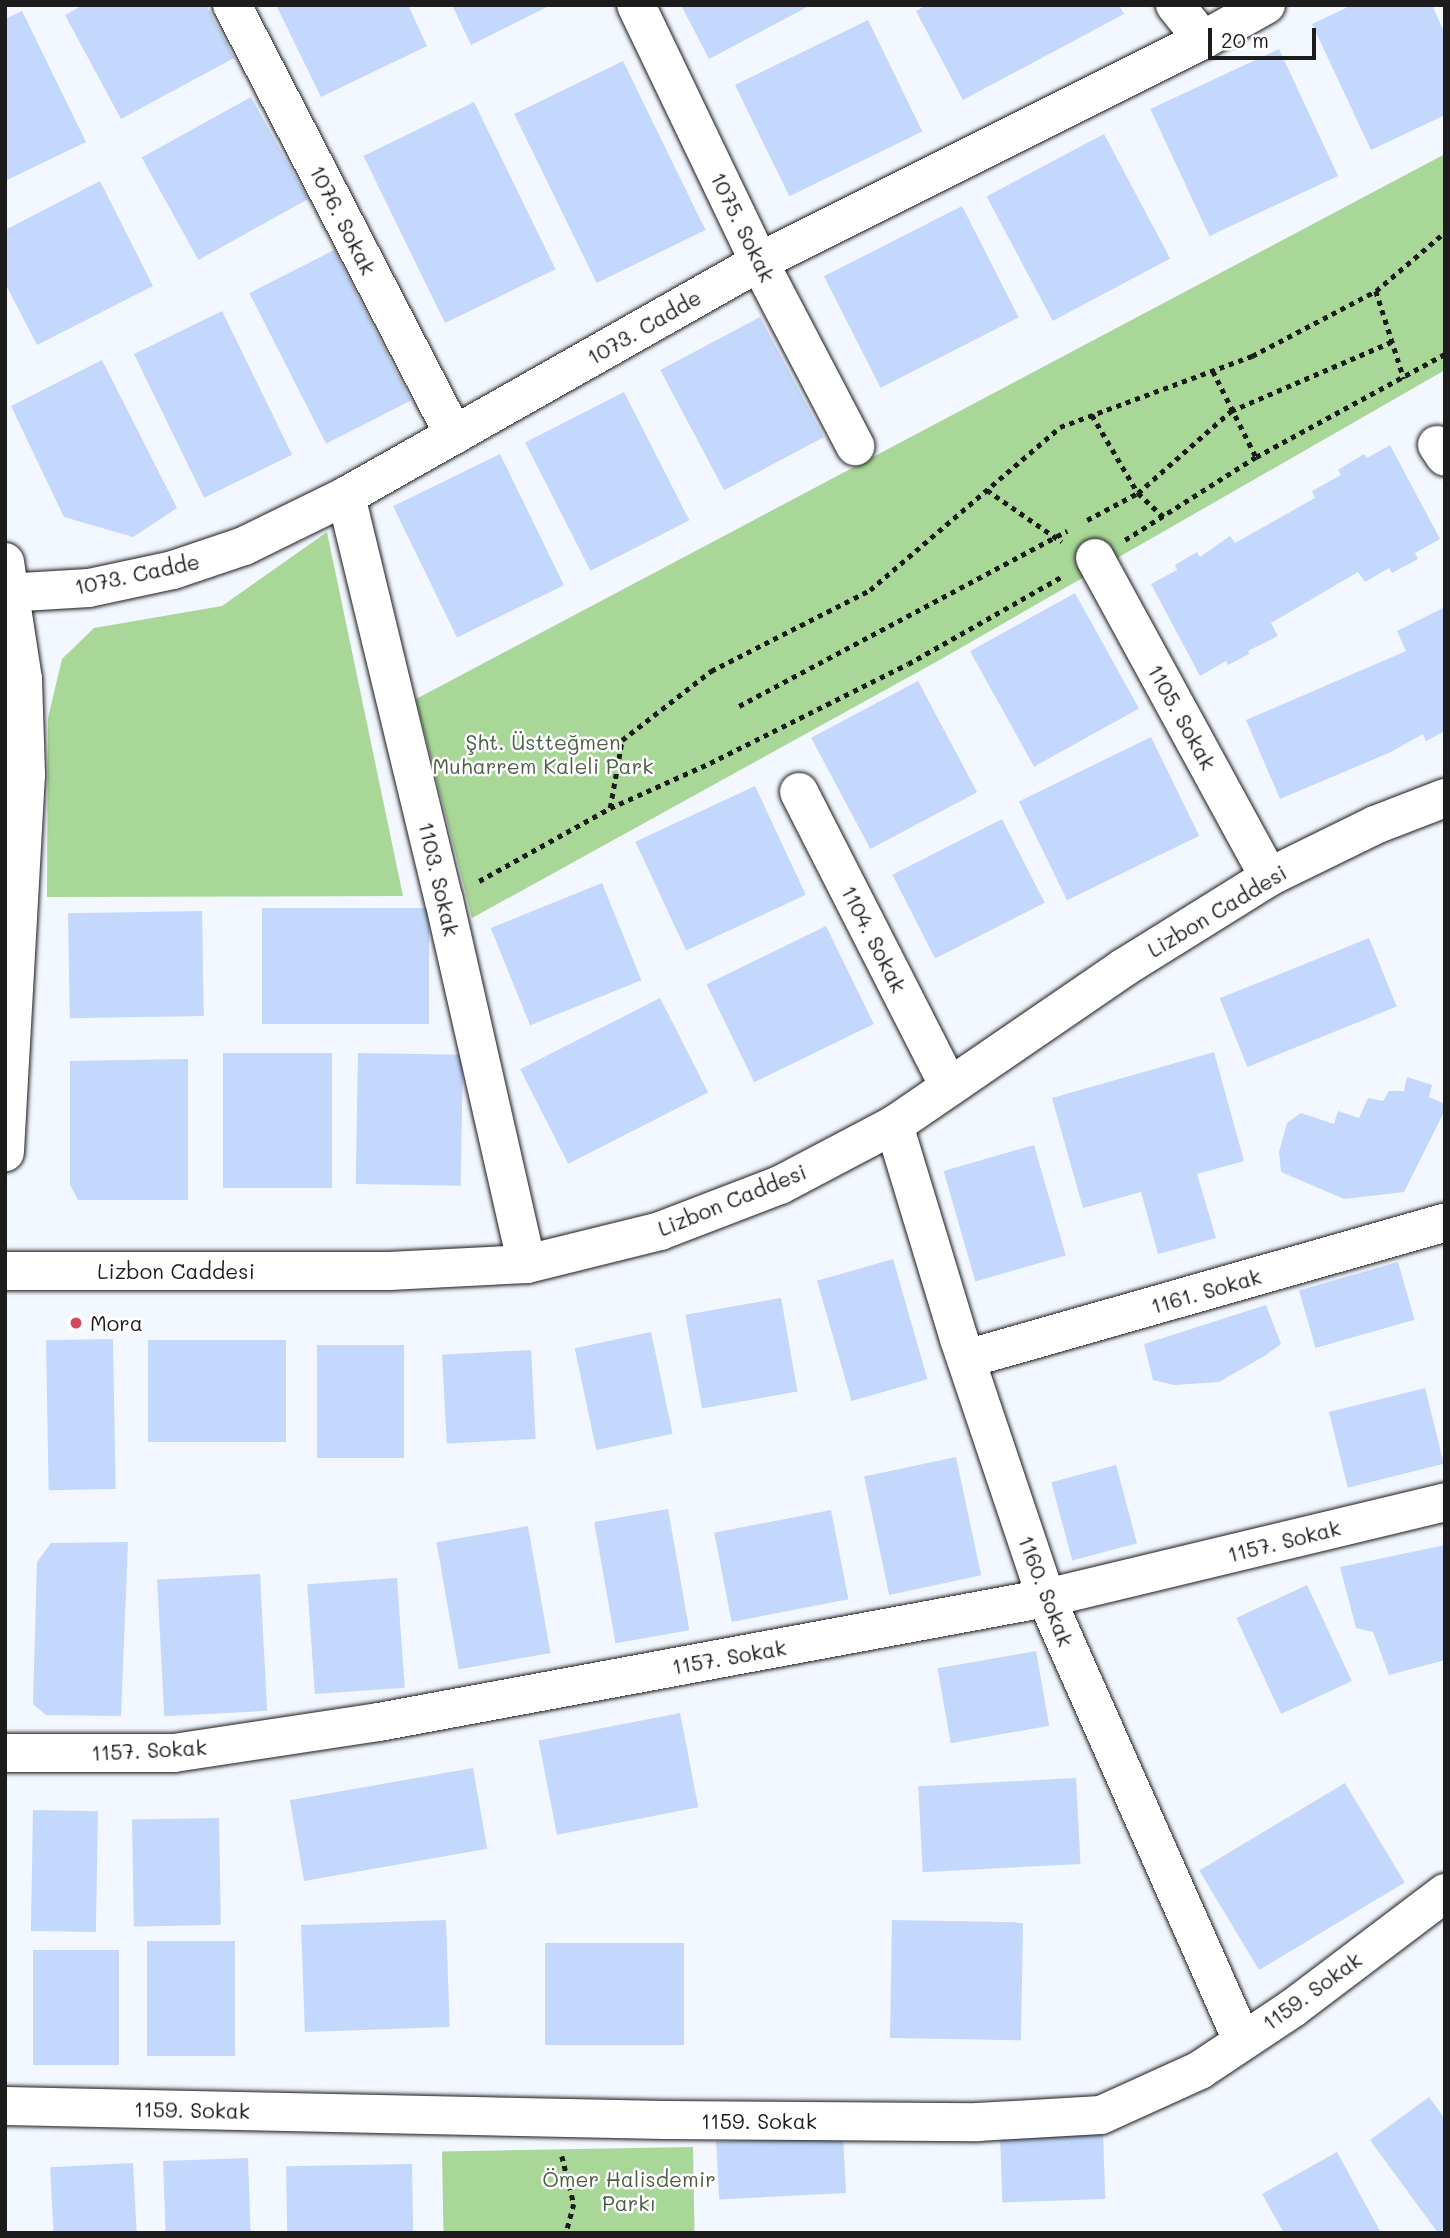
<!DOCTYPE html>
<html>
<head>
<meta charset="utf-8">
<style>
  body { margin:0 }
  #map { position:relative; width:1450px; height:2238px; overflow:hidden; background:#f3f7ff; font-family:Mali,sans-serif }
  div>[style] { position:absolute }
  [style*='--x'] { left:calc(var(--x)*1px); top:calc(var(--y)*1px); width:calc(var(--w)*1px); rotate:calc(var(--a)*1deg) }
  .green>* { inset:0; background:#a8d797; transform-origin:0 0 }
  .building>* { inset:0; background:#c4d8fd; transform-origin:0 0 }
  .path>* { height:4.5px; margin-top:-2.25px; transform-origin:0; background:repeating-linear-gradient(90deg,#1c1c1c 0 5px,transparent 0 10px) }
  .roads { filter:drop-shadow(0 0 2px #1c1c1c) drop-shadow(0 0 2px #1c1c1c) }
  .minor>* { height:38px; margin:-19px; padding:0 19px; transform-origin:19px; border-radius:19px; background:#fff }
  .major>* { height:38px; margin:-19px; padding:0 19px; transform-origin:19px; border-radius:19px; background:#fff }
  .dots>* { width:19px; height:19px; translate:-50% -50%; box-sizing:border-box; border:4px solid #fff; border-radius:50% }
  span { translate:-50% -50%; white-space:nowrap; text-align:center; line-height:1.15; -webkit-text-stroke:5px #fff; paint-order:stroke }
  .street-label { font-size:21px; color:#1c1c1c }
  .park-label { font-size:21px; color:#4d5d47 }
  .poi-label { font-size:21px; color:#1c1c1c }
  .left { translate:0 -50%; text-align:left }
  .frame { position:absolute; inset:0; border:7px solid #1c1c1c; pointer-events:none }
  .scale { position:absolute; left:1208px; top:28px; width:108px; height:32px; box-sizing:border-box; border:4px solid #1c1c1c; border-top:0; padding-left:9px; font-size:21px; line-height:24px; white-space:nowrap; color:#1c1c1c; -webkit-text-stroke:5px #fff; paint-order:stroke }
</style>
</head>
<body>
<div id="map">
  <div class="green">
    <i style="clip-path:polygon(1445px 154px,1445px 370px,936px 662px,472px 918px,416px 699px)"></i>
    <i style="clip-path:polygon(327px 532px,403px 896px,47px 897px,48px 718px,62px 659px,94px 628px,222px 606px)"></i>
    <i style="left:693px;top:2147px;width:86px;height:251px;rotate:89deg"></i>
  </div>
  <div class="building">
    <i style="clip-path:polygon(83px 5px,206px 5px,234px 58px,121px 119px,65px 15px)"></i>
    <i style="clip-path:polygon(276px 5px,408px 5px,427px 46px,321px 97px)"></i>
    <i style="clip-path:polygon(452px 5px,551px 5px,471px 45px)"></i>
    <i style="clip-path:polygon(681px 5px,811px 5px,709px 59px)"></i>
    <i style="clip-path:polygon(927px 5px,1119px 5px,1124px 14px,963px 100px,916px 11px)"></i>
    <i style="clip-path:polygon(1352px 5px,1432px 5px,1445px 34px,1445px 115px,1371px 150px,1312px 24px)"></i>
    <i style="clip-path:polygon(22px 11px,86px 142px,5px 181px,5px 19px)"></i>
    <i style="left:868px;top:20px;width:124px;height:148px;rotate:64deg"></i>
    <i style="left:1279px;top:49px;width:140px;height:142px;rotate:65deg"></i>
    <i style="left:623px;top:61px;width:188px;height:121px;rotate:64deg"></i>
    <i style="left:251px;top:97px;width:117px;height:125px;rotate:61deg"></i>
    <i style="left:474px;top:102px;width:186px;height:123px;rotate:64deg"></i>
    <i style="left:1104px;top:134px;width:141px;height:133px;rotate:62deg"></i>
    <i style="clip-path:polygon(100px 181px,153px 286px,37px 345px,5px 283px,5px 230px)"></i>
    <i style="left:962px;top:206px;width:125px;height:155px;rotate:63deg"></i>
    <i style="left:334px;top:250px;width:169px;height:95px;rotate:63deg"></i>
    <i style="left:222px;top:311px;width:160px;height:98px;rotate:64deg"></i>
    <i style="left:760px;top:317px;width:136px;height:113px;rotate:62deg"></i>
    <i style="clip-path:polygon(102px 360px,177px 508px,133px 537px,64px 517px,11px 406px)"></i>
    <i style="left:624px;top:392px;width:144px;height:111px;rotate:63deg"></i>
    <i style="clip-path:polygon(1390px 445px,1440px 539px,1415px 553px,1418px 559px,1392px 573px,1389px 568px,1365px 582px,1358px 572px,1271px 623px,1278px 636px,1248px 651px,1249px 654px,1228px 665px,1226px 661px,1200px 676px,1151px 584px,1177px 570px,1175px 565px,1197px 552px,1200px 557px,1230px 536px,1235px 543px,1315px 498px,1312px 491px,1341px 475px,1338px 470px,1364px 454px,1367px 458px)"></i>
    <i style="left:500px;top:454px;width:146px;height:119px;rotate:64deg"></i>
    <i style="left:1075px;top:593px;width:132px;height:120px;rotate:61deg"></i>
    <i style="clip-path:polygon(1445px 607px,1445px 731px,1426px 741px,1423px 734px,1391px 752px,1280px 799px,1246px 720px,1406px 651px,1397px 631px)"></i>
    <i style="left:918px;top:681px;width:126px;height:121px;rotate:62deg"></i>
    <i style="left:1151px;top:737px;width:110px;height:147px;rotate:64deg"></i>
    <i style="left:755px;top:786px;width:120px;height:132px;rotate:65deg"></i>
    <i style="left:1002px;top:819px;width:94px;height:123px;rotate:63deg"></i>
    <i style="left:602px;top:883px;width:105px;height:120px;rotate:68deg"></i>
    <i style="left:262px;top:908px;width:167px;height:116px"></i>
    <i style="left:202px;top:911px;width:105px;height:134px;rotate:89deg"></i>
    <i style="left:826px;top:926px;width:109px;height:133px;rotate:64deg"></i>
    <i style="left:1369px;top:938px;width:74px;height:161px;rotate:68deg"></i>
    <i style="left:660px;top:998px;width:106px;height:157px;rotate:63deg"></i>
    <i style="clip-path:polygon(1214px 1052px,1244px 1161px,1197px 1174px,1216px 1238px,1158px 1254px,1141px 1192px,1083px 1208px,1052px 1098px)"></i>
    <i style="left:332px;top:1053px;width:135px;height:109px;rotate:90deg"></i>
    <i style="left:358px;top:1053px;width:105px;height:131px;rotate:1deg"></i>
    <i style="clip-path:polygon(188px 1059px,188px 1200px,78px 1200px,70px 1185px,70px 1061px)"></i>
    <i style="clip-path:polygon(1407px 1077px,1432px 1085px,1429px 1097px,1445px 1104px,1445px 1110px,1404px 1192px,1344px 1199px,1281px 1172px,1279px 1152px,1287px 1123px,1301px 1113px,1334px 1124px,1338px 1111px,1359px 1118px,1368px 1098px,1383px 1101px,1389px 1091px,1404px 1091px)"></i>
    <i style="left:1034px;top:1145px;width:115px;height:94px;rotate:74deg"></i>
    <i style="left:893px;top:1259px;width:125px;height:79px;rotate:74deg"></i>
    <i style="left:1398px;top:1262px;width:60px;height:103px;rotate:74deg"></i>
    <i style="left:781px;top:1298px;width:95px;height:97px;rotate:80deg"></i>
    <i style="clip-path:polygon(1266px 1305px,1281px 1344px,1266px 1355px,1219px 1382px,1174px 1385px,1153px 1380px,1144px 1344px)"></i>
    <i style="left:651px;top:1332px;width:104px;height:78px;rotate:78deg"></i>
    <i style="left:113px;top:1339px;width:150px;height:67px;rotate:89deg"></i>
    <i style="left:286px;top:1340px;width:102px;height:138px;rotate:90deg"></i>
    <i style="left:317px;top:1345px;width:87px;height:113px"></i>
    <i style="left:531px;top:1350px;width:89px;height:89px;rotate:87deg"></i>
    <i style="left:1425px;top:1388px;width:78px;height:99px;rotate:76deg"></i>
    <i style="left:956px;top:1457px;width:121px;height:94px;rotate:78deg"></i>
    <i style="left:1116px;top:1465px;width:81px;height:67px;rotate:75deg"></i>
    <i style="left:668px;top:1509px;width:123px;height:75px;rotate:80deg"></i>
    <i style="left:831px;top:1510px;width:91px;height:119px;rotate:79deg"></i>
    <i style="left:528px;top:1526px;width:129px;height:93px;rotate:80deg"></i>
    <i style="clip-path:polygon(128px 1542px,121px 1716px,46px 1715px,33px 1704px,37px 1562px,51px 1543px)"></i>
    <i style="clip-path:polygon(1445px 1545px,1445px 1660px,1389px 1675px,1373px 1632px,1356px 1628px,1340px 1567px)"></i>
    <i style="left:260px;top:1574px;width:137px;height:103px;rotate:87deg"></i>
    <i style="left:397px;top:1578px;width:110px;height:90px;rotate:86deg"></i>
    <i style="left:1307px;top:1585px;width:106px;height:78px;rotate:65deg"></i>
    <i style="left:1036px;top:1651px;width:76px;height:100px;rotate:80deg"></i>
    <i style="left:680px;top:1713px;width:96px;height:144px;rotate:79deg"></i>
    <i style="left:473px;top:1768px;width:82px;height:186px;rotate:80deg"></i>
    <i style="left:1076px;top:1778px;width:86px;height:158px;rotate:87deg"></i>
    <i style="left:1345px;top:1783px;width:116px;height:170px;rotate:59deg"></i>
    <i style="left:33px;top:1810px;width:65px;height:121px;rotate:1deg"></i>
    <i style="left:219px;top:1818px;width:107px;height:87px;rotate:89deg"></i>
    <i style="left:446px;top:1920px;width:107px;height:145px;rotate:88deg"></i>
    <i style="left:892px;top:1920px;width:131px;height:118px;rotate:1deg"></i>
    <i style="left:147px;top:1941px;width:88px;height:115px"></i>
    <i style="left:545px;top:1943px;width:139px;height:102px"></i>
    <i style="left:33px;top:1950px;width:86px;height:115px"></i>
    <i style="clip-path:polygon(1429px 2097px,1445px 2119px,1445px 2228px,1438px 2233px,1370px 2140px)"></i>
    <i style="left:1103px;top:2133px;width:66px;height:103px;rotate:88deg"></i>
    <i style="left:843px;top:2135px;width:58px;height:127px;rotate:87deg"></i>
    <i style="clip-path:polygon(1337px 2152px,1381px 2233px,1284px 2233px,1262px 2194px)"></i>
    <i style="left:248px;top:2158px;width:75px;height:85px;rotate:88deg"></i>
    <i style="left:133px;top:2163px;width:70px;height:83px;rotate:87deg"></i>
    <i style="left:412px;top:2164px;width:69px;height:126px;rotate:89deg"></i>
  </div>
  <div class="path">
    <i style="--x:1376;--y:291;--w:92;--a:72.3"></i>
    <i style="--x:1213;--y:371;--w:96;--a:63.4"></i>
    <i style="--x:1092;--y:415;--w:91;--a:59.5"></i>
    <i style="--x:1138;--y:493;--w:35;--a:43"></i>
    <i style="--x:987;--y:490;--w:91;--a:34.7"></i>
    <i style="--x:1087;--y:520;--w:58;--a:-27.9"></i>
    <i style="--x:1138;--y:493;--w:124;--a:-41.4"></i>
    <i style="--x:1231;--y:411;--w:174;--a:-23.3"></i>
    <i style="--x:1125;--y:540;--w:155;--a:-32.4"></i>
    <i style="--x:1256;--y:457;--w:215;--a:-28.6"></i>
    <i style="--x:739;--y:706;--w:372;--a:-28.1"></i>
    <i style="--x:610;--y:808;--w:69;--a:-80"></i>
    <i style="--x:622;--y:740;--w:113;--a:-37.8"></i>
    <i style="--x:711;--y:671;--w:178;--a:-27"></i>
    <i style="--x:870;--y:590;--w:250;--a:-40.6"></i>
    <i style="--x:1060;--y:427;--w:205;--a:-20.3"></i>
    <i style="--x:1252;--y:356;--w:140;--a:-27.7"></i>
    <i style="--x:1376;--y:291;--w:91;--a:-40.5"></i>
    <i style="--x:479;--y:881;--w:150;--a:-29.1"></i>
    <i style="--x:610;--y:808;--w:110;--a:-24.2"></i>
    <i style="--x:710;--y:763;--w:221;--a:-26.6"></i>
    <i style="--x:908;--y:664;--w:178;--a:-29.6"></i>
    <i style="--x:562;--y:2156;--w:49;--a:76"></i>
    <i style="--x:574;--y:2204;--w:30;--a:105"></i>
  </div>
  <div class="roads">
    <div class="minor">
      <i style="--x:232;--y:5;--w:484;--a:62.7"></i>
      <i style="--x:636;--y:5;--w:285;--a:64.4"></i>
      <i style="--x:759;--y:262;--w:208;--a:62.4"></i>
      <i style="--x:1175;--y:5;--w:45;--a:51.3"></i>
      <i style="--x:1437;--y:445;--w:14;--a:56"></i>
      <i style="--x:346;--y:496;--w:416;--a:76.4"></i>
      <i style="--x:444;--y:900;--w:373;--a:77.2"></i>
      <i style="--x:1095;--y:558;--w:363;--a:61.4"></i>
      <i style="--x:5;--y:562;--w:118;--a:81.3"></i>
      <i style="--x:23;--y:679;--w:96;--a:88.2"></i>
      <i style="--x:26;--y:775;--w:378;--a:93.2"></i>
      <i style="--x:5;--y:593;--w:84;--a:-3.4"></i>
      <i style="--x:89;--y:588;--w:86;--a:-12.1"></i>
      <i style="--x:173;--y:570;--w:75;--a:-18.7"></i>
      <i style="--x:244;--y:546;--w:114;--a:-26.1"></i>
      <i style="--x:346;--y:496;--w:475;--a:-29.5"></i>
      <i style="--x:759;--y:262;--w:496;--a:-26.6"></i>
      <i style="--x:1203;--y:40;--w:72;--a:-29.1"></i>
      <i style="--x:799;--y:792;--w:331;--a:63"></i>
      <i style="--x:894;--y:1125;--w:224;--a:73.1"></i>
      <i style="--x:959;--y:1339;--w:273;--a:71.4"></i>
      <i style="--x:1046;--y:1598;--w:484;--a:66.1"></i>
      <i style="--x:966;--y:1359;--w:498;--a:-15.9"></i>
      <i style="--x:5;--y:1753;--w:169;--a:0"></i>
      <i style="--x:174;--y:1753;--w:207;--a:-8.6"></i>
      <i style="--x:379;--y:1722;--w:678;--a:-10.53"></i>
      <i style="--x:1046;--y:1598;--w:410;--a:-13.5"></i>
      <i style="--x:5;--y:2106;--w:660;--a:1.22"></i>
      <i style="--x:665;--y:2120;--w:313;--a:0.4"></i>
      <i style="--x:978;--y:2122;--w:123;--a:-3.3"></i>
      <i style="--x:1101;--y:2115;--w:109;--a:-24.4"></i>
      <i style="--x:1200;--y:2070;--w:112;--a:-33.7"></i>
      <i style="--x:1293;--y:2008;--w:191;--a:-37.1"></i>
    </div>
    <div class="major">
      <i style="--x:5;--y:1271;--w:384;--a:0"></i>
      <i style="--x:389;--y:1271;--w:138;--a:-2.9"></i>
      <i style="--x:527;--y:1264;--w:137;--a:-13.9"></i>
      <i style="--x:660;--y:1231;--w:129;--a:-21"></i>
      <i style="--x:780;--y:1185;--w:129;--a:-27.8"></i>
      <i style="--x:894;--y:1125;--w:278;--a:-34.4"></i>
      <i style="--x:1123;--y:968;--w:172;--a:-31.9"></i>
      <i style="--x:1269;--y:877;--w:118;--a:-26.1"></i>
      <i style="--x:1375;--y:825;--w:75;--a:-21.1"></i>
    </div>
  </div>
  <div class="dots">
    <i style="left:76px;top:1323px;background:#d1495b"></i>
  </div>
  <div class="street-label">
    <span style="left:343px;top:220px;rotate:63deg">1076. Sokak</span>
    <span style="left:743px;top:227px;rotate:64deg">1075. Sokak</span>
    <span style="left:644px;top:327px;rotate:-30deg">1073. Cadde</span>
    <span style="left:137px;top:574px;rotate:-12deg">1073. Cadde</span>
    <span style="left:1182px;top:717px;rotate:61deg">1105. Sokak</span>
    <span style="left:439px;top:879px;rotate:77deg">1103. Sokak</span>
    <span style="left:1217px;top:911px;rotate:-31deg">Lizbon Caddesi</span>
    <span style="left:874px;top:939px;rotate:63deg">1104. Sokak</span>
    <span style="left:732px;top:1200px;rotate:-22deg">Lizbon Caddesi</span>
    <span style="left:176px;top:1271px">Lizbon Caddesi</span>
    <span style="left:1206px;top:1291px;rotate:-16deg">1161. Sokak</span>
    <span style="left:1284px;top:1541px;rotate:-14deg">1157. Sokak</span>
    <span style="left:1046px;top:1591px;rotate:69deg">1160. Sokak</span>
    <span style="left:729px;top:1657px;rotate:-10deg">1157. Sokak</span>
    <span style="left:149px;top:1750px;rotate:-3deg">1157. Sokak</span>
    <span style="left:1312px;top:1991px;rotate:-36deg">1159. Sokak</span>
    <span style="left:192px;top:2110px;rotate:1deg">1159. Sokak</span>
    <span style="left:759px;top:2121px">1159. Sokak</span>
  </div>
  <div class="park-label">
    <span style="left:543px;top:754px">Şht. Üstteğmen<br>Muharrem Kaleli Park</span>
    <span style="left:629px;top:2191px">Ömer Halisdemir<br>Parkı</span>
  </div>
  <div class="poi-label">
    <span class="left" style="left:90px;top:1323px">Mora</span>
  </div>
  <div class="frame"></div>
  <div class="scale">20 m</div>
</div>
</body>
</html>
